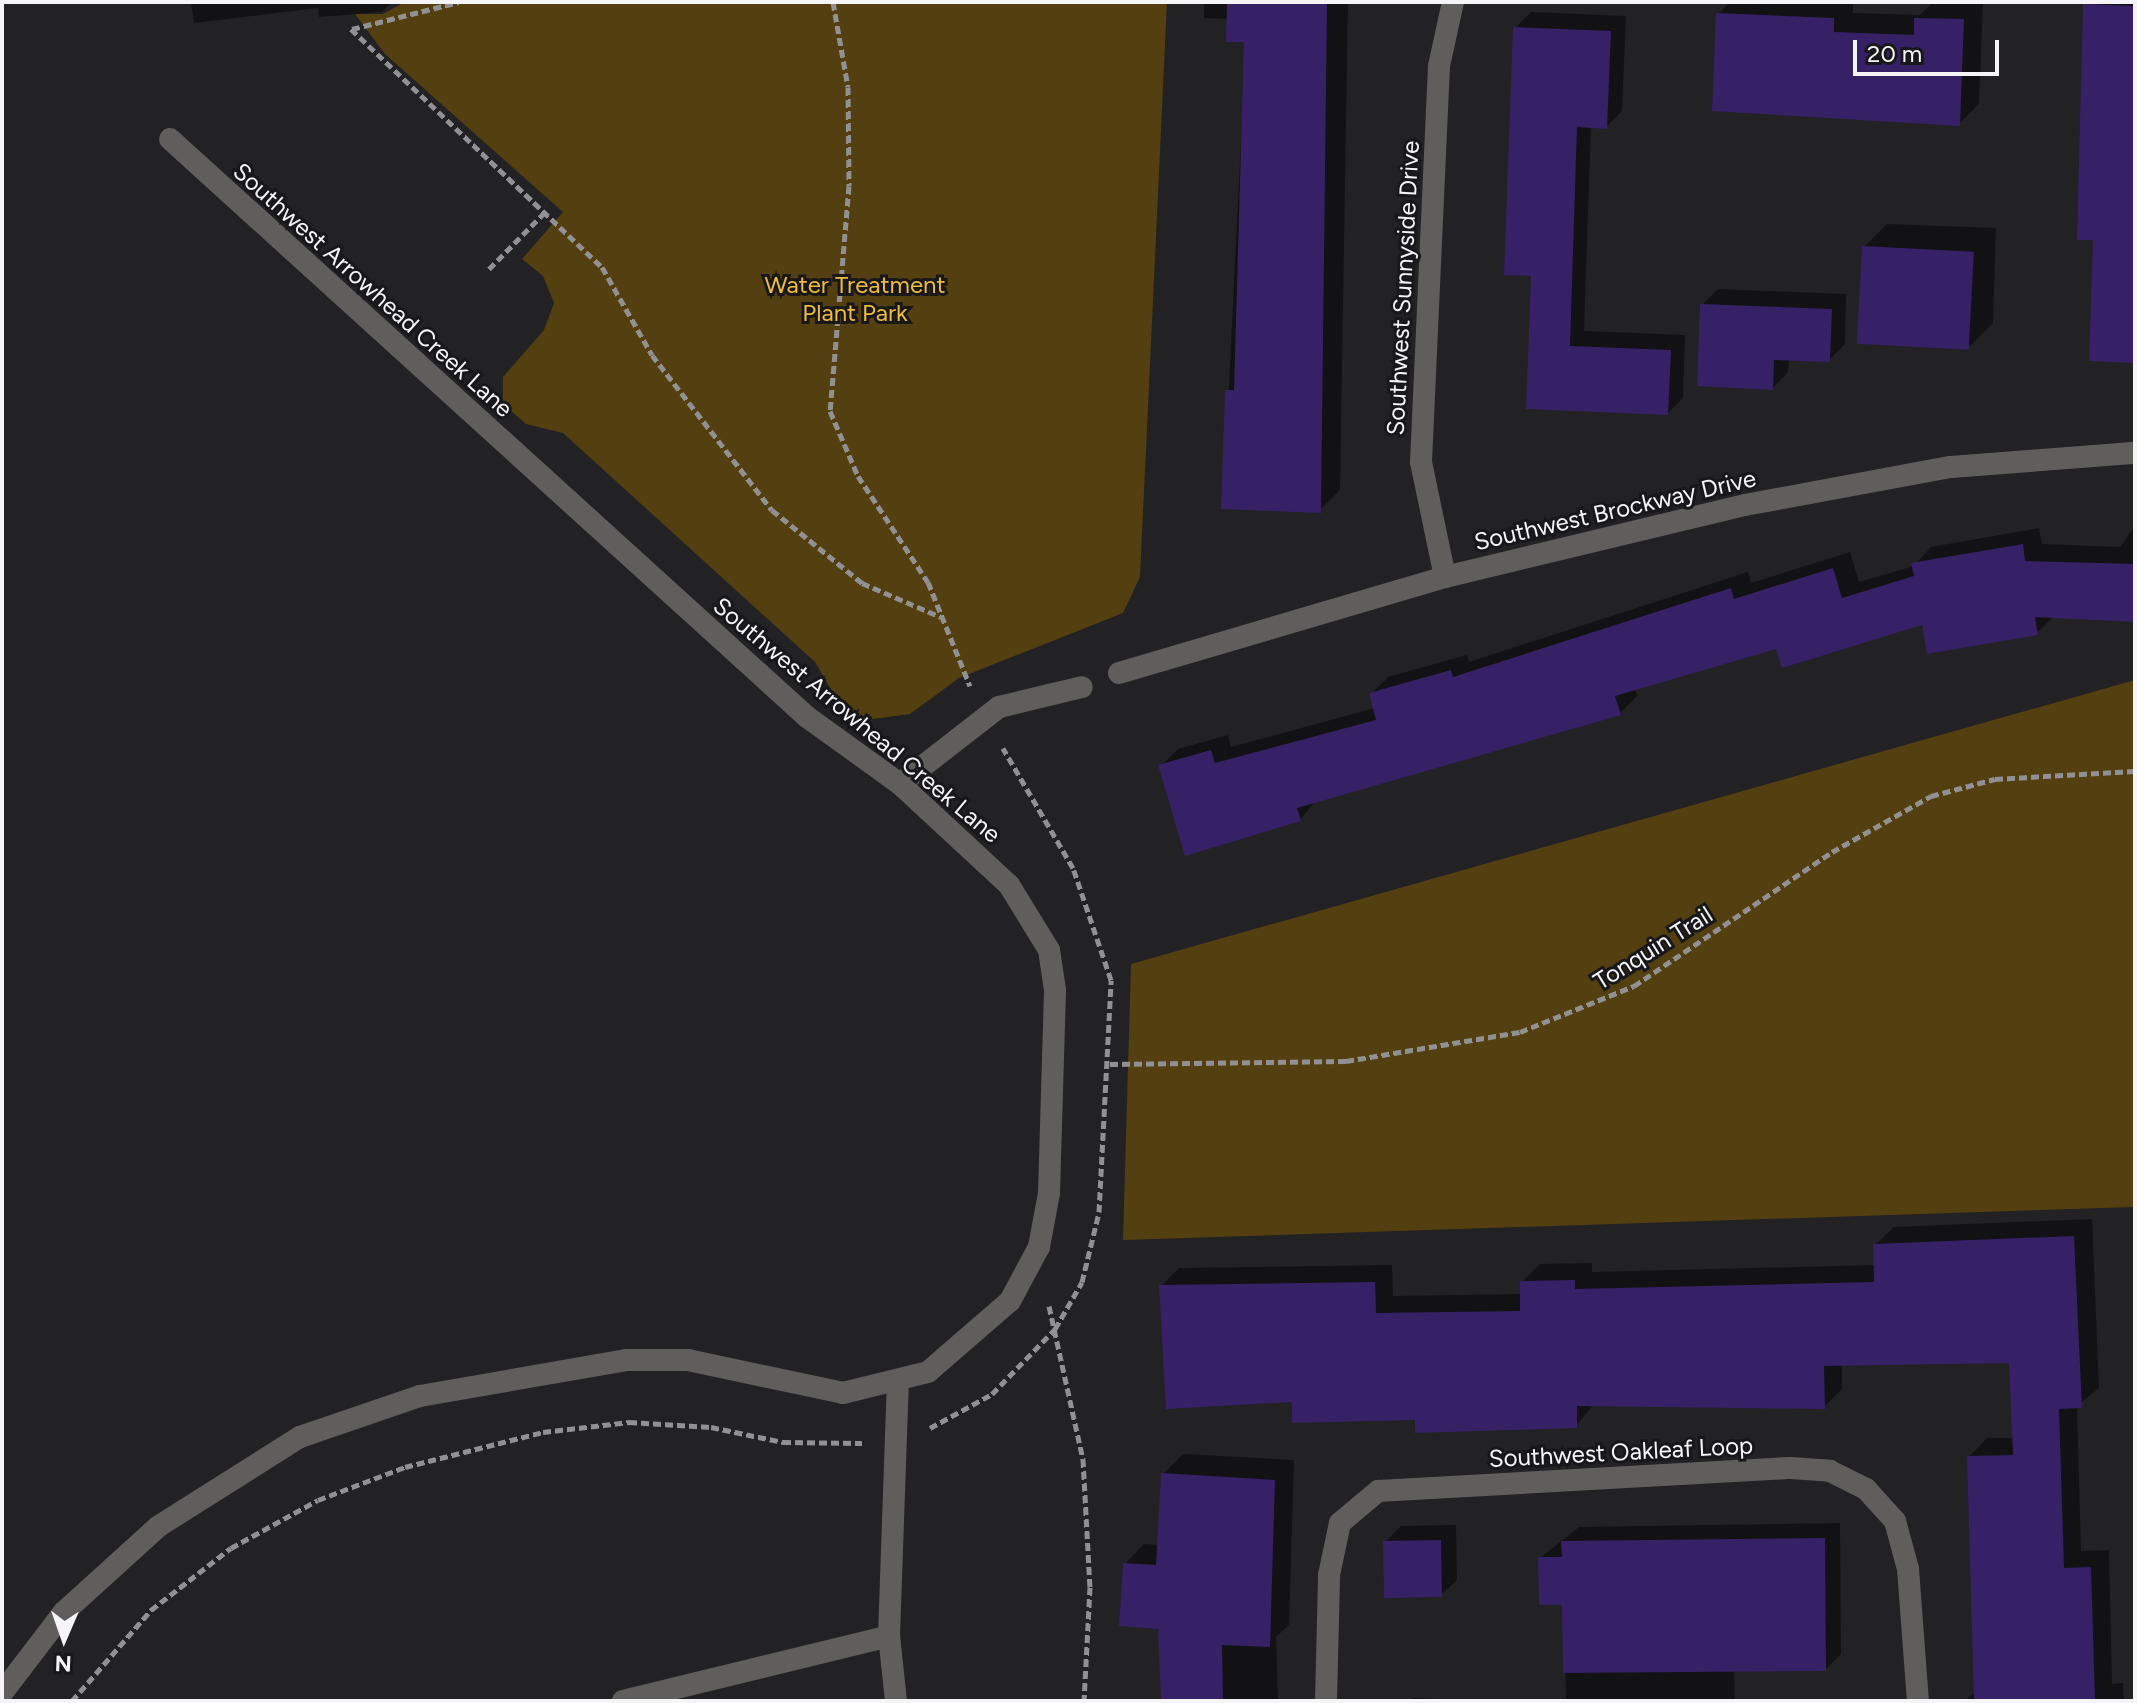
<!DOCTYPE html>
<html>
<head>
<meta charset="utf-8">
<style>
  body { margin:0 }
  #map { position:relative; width:2137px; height:1703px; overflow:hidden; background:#222124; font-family:Figtree,sans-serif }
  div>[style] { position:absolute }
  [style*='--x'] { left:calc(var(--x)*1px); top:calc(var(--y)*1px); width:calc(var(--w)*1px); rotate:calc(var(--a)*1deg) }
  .green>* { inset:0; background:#533f10 }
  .shadow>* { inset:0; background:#0007 }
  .building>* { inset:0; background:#362167; transform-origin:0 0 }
  .path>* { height:5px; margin-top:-2.5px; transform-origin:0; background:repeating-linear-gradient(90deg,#919193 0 8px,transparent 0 12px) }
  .service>* { height:22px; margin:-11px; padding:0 11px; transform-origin:11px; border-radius:11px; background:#5f5e5c }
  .minor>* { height:22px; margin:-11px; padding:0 11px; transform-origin:11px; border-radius:11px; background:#5f5e5c }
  span { translate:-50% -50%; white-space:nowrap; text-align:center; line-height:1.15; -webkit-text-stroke:6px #18181b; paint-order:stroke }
  .park-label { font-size:24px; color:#efbb3f }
  .street-label { font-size:24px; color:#f5f5f7 }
  .frame { position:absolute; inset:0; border:4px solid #f5f5f7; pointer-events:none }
  .north { position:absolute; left:24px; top:1599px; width:80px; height:80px; -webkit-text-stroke:6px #18181b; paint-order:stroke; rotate:182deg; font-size:22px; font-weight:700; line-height:32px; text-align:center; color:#f5f5f7 }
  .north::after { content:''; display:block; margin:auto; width:28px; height:36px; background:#f5f5f7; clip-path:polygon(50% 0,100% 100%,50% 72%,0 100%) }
  .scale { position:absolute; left:1853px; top:40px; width:146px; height:36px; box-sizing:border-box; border:4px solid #f5f5f7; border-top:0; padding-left:10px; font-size:24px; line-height:28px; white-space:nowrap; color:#f5f5f7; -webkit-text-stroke:6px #18181b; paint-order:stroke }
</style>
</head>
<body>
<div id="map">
  <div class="green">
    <i style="clip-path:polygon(405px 2px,1167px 2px,1140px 577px,1123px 613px,959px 678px,910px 714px,850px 722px,815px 662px,563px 433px,526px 424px,503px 404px,503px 377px,544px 330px,554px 303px,543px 276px,522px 259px,563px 212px,385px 54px,355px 14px,383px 14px)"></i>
    <i style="clip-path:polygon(2135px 680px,2135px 1207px,1123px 1240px,1131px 964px)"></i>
  </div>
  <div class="shadow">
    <i style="clip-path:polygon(191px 2px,392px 2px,382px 12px,319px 17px,318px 8px,194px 23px)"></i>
    <i style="clip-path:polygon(1204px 2px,1348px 2px,1340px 490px,1320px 510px,1223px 507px,1246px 40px,1229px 19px,1204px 18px)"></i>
    <i style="clip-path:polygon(1730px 2px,1853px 2px,1853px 13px,1920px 15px,1933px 2px,1983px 2px,1979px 104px,1959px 124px,1718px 14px)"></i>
    <i style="clip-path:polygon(2088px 2px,2135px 2px,2135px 361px,2095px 238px)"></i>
    <i style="clip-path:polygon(1531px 12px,1626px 16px,1622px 111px,1606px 127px,1591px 126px,1584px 331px,1685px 335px,1683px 398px,1668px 413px,1528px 408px,1533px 274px,1515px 28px)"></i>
    <i style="clip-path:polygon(1887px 224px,1996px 228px,1993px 323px,1970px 346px,1864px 247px)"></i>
    <i style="clip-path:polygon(1718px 289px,1846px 294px,1845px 344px,1829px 360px,1789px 358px,1788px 372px,1773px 388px,1702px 305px)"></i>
    <i style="clip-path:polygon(2135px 526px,2135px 620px,2054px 616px,2037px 633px,1924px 622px,1777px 647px,1635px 688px,1637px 696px,1620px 713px,1316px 800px,1300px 820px,1161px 766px,1178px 749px,1228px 735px,1231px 747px,1375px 708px,1371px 694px,1388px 677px,1467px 655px,1469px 662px,1748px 572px,1751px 583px,1850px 552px,1859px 582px,1914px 566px,1931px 547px,2039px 528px,2042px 544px,2120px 547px)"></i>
    <i style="clip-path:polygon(2092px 1219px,2099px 1388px,2077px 1406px,2081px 1551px,2109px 1550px,2112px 1684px,2123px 1683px,2124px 1701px,1965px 1701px,1976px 1691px,1969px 1457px,1987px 1438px,2014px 1438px,2011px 1361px,1842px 1364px,1842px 1389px,1824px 1407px,1594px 1404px,1576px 1426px,1417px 1418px,1161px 1286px,1179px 1268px,1392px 1265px,1393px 1296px,1522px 1294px,1522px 1282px,1540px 1264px,1592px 1263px,1592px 1272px,1876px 1265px,1875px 1245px,1894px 1227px)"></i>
    <i style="clip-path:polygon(1183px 1454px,1294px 1460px,1289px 1625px,1276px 1637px,1278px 1701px,1163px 1701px,1160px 1627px,1125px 1564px,1144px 1544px,1159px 1545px,1163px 1474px)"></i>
    <i style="clip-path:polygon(1840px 1523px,1841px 1654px,1826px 1669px,1734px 1670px,1735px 1701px,1566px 1701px,1564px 1603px,1540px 1558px,1579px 1527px)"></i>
    <i style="clip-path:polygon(1456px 1525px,1457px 1580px,1441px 1595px,1385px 1542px,1401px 1526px)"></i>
    <i style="clip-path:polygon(1412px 1698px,1491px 1701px,1410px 1701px)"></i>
  </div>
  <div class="building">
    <i style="clip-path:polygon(1227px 2px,1327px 2px,1321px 513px,1221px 509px,1225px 390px,1234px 390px,1244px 42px,1226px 42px)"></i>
    <i style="clip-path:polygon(2083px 4px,2135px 6px,2135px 363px,2089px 361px,2093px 240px,2077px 240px)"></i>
    <i style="clip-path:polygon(1716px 13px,1834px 18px,1834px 32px,1914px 35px,1914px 18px,1964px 19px,1960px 126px,1712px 111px)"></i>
    <i style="clip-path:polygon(1513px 27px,1611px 31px,1607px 129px,1577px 127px,1570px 346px,1671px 350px,1668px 415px,1526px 409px,1531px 276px,1504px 275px)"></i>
    <i style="left:1862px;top:246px;width:112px;height:98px;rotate:3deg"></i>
    <i style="clip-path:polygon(1700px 304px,1832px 309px,1830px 362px,1774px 360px,1773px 390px,1697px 386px)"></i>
    <i style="clip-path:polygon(2023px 544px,2025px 561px,2135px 564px,2135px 622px,2035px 617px,2038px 635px,1927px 654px,1922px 625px,1782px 668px,1776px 649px,1615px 696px,1621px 715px,1297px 808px,1301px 821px,1185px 856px,1158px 765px,1211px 750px,1215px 763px,1376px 720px,1369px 693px,1451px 670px,1453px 677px,1731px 588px,1734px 599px,1833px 568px,1842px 598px,1914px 576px,1911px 563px)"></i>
    <i style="clip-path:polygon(2074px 1236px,2082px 1408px,2059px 1409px,2064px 1568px,2091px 1567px,2095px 1701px,1974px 1701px,1967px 1456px,2013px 1455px,2009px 1363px,1824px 1366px,1825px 1409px,1577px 1406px,1577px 1428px,1415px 1433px,1415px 1420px,1292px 1423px,1292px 1402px,1166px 1409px,1159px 1285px,1375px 1282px,1376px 1313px,1520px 1311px,1520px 1281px,1575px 1280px,1575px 1289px,1874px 1282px,1873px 1244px)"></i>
    <i style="clip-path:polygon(1161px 1473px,1275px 1480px,1270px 1647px,1222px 1645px,1223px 1701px,1161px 1701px,1158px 1629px,1119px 1626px,1123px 1563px,1156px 1565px)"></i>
    <i style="clip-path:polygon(1825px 1538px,1826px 1671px,1563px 1673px,1562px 1605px,1539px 1605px,1538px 1557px,1562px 1557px,1561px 1541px)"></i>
    <i style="left:1441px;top:1540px;width:57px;height:58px;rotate:89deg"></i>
  </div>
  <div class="path">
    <i style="--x:833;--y:2;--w:86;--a:80"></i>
    <i style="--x:848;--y:87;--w:99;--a:89.4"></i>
    <i style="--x:849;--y:186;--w:226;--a:94.8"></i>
    <i style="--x:830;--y:411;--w:71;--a:66.7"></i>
    <i style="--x:858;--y:476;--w:127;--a:56.6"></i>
    <i style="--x:928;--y:582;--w:112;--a:68"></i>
    <i style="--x:351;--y:29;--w:346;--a:43.5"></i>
    <i style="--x:602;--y:267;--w:101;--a:60.4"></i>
    <i style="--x:652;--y:355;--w:196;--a:52.3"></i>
    <i style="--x:772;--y:510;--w:116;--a:39"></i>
    <i style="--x:862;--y:583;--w:86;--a:23.3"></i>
    <i style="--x:352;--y:29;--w:110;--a:-14.2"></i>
    <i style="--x:489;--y:269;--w:81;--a:-45.5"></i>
    <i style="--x:1110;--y:1064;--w:236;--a:-0.7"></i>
    <i style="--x:1346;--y:1061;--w:176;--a:-9.5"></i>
    <i style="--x:1520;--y:1032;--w:123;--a:-22"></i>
    <i style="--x:1634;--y:986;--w:239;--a:-34.1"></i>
    <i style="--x:1832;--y:852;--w:114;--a:-29.5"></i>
    <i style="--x:1931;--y:796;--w:66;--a:-14.9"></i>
    <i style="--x:1995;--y:779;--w:140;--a:-3.3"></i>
    <i style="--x:1049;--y:1306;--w:157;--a:77.5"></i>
    <i style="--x:1083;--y:1459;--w:128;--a:86.9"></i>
    <i style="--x:1090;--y:1587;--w:114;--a:93"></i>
    <i style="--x:930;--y:1428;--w:71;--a:-28.7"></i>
    <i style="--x:992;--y:1394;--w:91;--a:-45.9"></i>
    <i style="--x:1055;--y:1329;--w:54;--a:-60.1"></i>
    <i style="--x:1082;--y:1282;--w:72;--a:-76.3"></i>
    <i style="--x:1099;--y:1212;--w:232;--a:-87"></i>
    <i style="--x:1111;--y:980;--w:118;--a:-108.7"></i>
    <i style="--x:1073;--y:868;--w:139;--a:-120.3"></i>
    <i style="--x:72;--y:1701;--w:121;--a:-49"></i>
    <i style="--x:151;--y:1610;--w:101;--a:-37.8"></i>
    <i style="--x:231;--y:1548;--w:99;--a:-28.9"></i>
    <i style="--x:318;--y:1500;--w:93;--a:-20.8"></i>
    <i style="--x:405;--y:1467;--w:142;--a:-14.2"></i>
    <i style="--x:543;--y:1432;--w:87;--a:-6.6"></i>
    <i style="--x:629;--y:1422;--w:82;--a:3.5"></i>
    <i style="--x:711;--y:1427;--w:74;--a:11.8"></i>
    <i style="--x:783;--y:1442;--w:79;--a:0.7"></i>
  </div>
  <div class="service">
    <i style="--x:900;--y:784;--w:125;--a:-37.9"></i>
    <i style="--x:999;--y:707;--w:85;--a:-13.5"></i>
    <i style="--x:623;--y:1701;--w:274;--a:-13.7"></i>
    <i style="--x:896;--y:1701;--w:65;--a:-96.1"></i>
    <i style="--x:889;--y:1636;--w:253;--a:-88"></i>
  </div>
  <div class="minor">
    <i style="--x:1445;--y:577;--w:117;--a:-101.8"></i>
    <i style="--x:1421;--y:462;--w:396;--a:-87.4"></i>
    <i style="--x:1439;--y:66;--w:66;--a:-77.7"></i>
    <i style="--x:1119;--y:673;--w:340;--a:-16.4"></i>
    <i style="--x:1445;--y:577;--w:309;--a:-13.5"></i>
    <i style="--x:1745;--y:505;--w:209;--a:-10.5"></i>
    <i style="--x:1951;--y:467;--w:185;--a:-4.4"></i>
    <i style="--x:2;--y:1693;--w:102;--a:-52.6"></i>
    <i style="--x:64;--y:1612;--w:128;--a:-42.2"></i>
    <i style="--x:159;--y:1526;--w:167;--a:-32.3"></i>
    <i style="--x:300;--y:1437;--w:127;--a:-18.9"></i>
    <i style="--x:420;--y:1396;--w:209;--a:-9.9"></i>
    <i style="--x:626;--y:1360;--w:62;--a:0"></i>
    <i style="--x:688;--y:1360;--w:158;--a:12"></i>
    <i style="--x:843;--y:1393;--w:88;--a:-13.9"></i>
    <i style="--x:928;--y:1372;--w:108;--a:-40.9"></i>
    <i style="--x:1010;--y:1301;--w:61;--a:-61.8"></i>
    <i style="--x:1039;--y:1247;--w:55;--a:-79.5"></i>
    <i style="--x:1049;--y:1193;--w:203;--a:-88.3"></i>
    <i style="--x:1055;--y:990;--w:40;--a:-98.5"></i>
    <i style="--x:1049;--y:950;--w:76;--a:-121.6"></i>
    <i style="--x:1009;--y:885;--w:149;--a:-137.2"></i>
    <i style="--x:900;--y:784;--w:115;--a:-144.2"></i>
    <i style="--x:807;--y:717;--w:860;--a:-137.78"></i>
    <i style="--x:1326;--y:1701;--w:126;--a:-88.6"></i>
    <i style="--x:1329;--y:1575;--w:53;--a:-78.1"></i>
    <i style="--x:1340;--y:1523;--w:50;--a:-40.1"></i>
    <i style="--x:1378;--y:1491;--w:414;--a:-3.2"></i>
    <i style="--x:1791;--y:1468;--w:39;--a:4"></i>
    <i style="--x:1830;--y:1471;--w:40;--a:26.6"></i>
    <i style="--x:1866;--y:1489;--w:43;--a:47.8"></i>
    <i style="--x:1895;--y:1521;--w:50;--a:74.8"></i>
    <i style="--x:1908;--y:1569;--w:132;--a:85.7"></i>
  </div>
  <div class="park-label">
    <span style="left:855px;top:299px">Water Treatment<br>Plant Park</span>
  </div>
  <div class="street-label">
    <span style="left:1403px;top:288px;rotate:-87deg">Southwest Sunnyside Drive</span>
    <span style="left:373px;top:290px;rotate:42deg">Southwest Arrowhead Creek Lane</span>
    <span style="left:1615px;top:510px;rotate:-13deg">Southwest Brockway Drive</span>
    <span style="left:857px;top:720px;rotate:40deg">Southwest Arrowhead Creek Lane</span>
    <span style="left:1653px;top:948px;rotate:-32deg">Tonquin Trail</span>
    <span style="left:1621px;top:1452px;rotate:-3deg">Southwest Oakleaf Loop</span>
  </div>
  <div class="frame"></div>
  <div class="north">N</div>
  <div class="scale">20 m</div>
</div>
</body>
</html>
